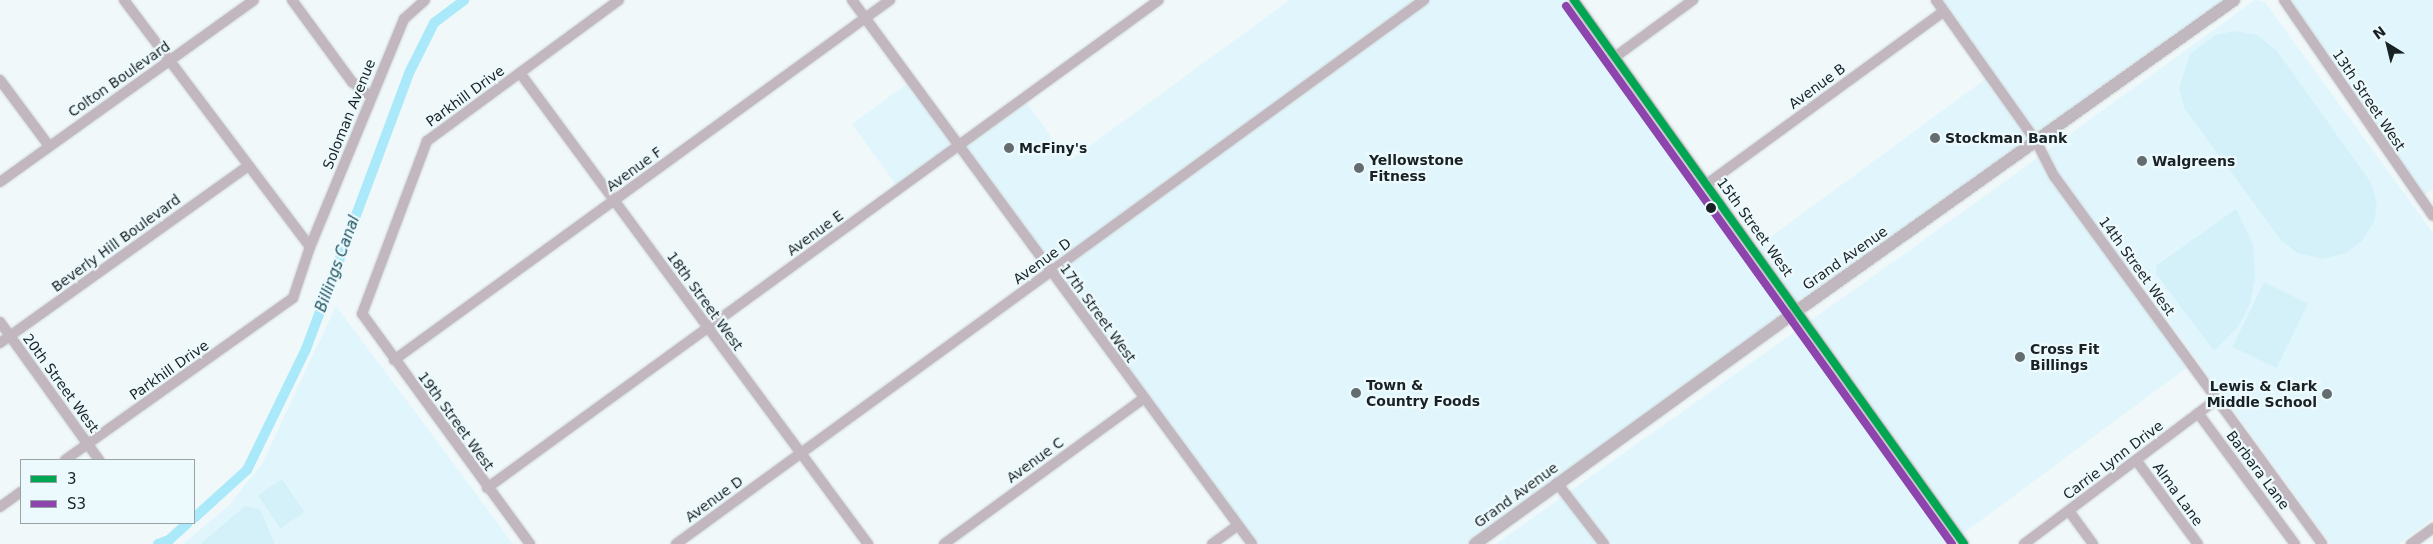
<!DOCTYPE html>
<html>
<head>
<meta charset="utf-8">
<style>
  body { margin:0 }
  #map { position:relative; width:2433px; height:544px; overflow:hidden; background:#f0f8fa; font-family:"DejaVu Sans",sans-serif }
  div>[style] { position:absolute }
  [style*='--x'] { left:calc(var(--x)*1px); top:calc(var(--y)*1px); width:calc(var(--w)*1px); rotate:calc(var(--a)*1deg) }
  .built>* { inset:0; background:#e1f6fc }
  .green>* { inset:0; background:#d4f1f9; transform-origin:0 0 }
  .canal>* { height:10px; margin:-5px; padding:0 5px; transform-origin:5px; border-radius:5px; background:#aae9fa }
  .roads { filter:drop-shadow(0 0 1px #ced5d7) drop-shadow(0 0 1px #ced5d7) }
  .minor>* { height:10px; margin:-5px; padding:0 5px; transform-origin:5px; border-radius:5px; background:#c2b7be }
  .major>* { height:12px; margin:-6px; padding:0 6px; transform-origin:6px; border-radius:6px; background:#c1b7be }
  .bus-1>* { height:8px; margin:-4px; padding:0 4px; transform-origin:4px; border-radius:4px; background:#00a651 }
  .bus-2>* { height:8px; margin:-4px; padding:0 4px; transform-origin:4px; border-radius:4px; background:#8e44ad }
  .dots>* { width:14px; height:14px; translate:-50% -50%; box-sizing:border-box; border:2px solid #ecfafe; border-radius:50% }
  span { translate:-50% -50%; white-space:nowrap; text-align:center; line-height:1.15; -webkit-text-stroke:4.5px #ecfafe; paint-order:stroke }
  .street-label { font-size:14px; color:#192124 }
  .poi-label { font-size:14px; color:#192124; font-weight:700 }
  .left { translate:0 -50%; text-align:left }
  .right { translate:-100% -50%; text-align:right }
  .water-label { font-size:15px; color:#225460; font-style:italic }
  .legend { position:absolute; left:20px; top:459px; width:175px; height:65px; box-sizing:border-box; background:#ecfafe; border:1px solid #98a3a7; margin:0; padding:6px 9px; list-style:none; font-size:15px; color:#192124 }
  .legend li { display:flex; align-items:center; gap:10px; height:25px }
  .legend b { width:25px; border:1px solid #98a3a7 }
  .north { position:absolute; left:2363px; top:20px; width:50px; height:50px; -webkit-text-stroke:4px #ecfafe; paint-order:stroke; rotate:324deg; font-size:14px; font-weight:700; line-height:20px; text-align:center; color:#192124 }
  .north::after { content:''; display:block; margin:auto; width:18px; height:22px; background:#192124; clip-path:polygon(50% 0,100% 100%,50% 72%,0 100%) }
</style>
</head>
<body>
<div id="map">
  <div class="built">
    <i style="clip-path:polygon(1290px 0,1574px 0,1754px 249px,1991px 75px,1936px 0,2234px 0,1475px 544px,1253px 544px,958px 146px,899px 189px,852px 124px,911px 81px,958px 145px,1023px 98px,1069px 161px)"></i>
    <i style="clip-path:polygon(2255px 0,2265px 2px,2433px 233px,2433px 518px,2398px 544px,2331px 544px,2132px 270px,2126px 273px,2192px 364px,1949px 544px,1496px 544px,1910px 250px)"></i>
    <i style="clip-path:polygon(2290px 0,2433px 0,2433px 189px,2424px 195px)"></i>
    <i style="clip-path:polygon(336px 306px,428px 429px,513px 544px,183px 544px,229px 505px,262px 464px)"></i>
  </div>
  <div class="green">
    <i style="clip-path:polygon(2234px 31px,2257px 35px,2277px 51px,2372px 184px,2377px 206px,2374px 222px,2362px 241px,2346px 253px,2322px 259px,2297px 253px,2281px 240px,2184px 108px,2179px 88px,2190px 54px,2215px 35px)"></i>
    <i style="clip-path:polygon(2236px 209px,2253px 243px,2255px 278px,2250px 304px,2238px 327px,2214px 351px,2156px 274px,2157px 265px)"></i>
    <i style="left:2264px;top:282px;width:49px;height:72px;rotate:26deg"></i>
    <i style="left:282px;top:479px;width:40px;height:29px;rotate:56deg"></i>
    <i style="clip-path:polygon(245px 506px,260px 509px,275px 544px,200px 544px)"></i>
  </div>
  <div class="canal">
    <i style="--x:194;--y:518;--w:72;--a:-42.2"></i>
    <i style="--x:247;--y:470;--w:135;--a:-64"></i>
    <i style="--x:306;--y:349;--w:297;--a:-69.5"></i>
    <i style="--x:410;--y:71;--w:54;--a:-63.4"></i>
    <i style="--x:434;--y:23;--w:38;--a:-37"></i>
    <i style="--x:158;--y:544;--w:12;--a:-20"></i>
    <i style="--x:169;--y:540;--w:25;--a:-42"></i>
  </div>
  <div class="roads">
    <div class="minor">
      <i style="--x:124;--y:0;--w:309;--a:53"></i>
      <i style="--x:292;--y:0;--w:102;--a:53.8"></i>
      <i style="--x:352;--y:82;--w:23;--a:38"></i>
      <i style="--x:852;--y:0;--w:675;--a:53.67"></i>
      <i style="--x:1574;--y:0;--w:669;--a:54.36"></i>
      <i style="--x:1936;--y:0;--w:173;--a:54.7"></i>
      <i style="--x:2036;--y:141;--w:39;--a:63"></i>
      <i style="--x:2054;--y:176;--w:455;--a:53.9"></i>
      <i style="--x:2284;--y:0;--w:262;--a:55.4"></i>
      <i style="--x:1615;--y:57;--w:97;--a:-36.2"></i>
      <i style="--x:520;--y:73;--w:586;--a:53.54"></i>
      <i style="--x:0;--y:80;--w:82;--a:53.4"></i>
      <i style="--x:0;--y:182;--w:312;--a:-35.6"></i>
      <i style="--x:1707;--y:184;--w:293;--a:-36.1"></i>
      <i style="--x:0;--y:322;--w:170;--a:54.3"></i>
      <i style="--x:0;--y:343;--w:305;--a:-35.5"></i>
      <i style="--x:394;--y:360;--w:613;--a:-35.97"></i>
      <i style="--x:2198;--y:413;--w:163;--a:53.5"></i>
      <i style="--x:65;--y:460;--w:280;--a:-35.4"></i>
      <i style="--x:293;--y:298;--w:54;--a:-71.6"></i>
      <i style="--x:310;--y:247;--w:247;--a:-67.6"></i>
      <i style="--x:404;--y:19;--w:28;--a:-42"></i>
      <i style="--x:2136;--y:460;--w:104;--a:53.6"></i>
      <i style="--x:1557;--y:483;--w:77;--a:52.4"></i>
      <i style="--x:487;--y:488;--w:830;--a:-35.99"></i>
      <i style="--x:0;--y:507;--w:26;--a:-36"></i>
      <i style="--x:2069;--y:511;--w:41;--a:54"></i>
      <i style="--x:530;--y:544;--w:285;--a:-126.1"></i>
      <i style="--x:362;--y:314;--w:185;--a:-69.4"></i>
      <i style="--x:427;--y:141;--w:238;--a:-36.3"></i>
      <i style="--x:676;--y:544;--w:925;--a:-36.03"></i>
      <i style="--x:944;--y:544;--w:248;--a:-36.1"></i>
      <i style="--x:1212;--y:544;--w:32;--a:-36"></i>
      <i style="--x:2024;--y:544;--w:241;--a:-36.9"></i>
      <i style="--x:2411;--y:544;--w:27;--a:-36"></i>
    </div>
    <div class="major">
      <i style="--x:1475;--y:544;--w:377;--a:-35.9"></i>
      <i style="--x:1780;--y:323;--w:557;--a:-35.43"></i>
    </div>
  </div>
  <div class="bus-1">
    <i style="--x:1574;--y:0;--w:669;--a:54.36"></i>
  </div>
  <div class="bus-2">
    <i style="--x:1566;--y:6;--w:662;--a:54.34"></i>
  </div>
  <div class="dots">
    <i style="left:1935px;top:138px;background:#646c6f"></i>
    <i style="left:1009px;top:148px;background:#646c6f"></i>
    <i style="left:2142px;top:161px;background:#646c6f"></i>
    <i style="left:1359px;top:168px;background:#646c6f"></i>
    <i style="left:1711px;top:208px;background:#192124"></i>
    <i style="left:2020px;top:357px;background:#646c6f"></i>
    <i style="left:1356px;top:393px;background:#646c6f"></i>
    <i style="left:2327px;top:394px;background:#646c6f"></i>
  </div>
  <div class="street-label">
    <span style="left:119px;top:79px;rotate:-35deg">Colton Boulevard</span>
    <span style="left:1817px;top:86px;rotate:-36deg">Avenue B</span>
    <span style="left:465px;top:96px;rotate:-36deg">Parkhill Drive</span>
    <span style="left:2369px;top:100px;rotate:56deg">13th Street West</span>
    <span style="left:349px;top:114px;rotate:-68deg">Soloman Avenue</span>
    <span style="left:634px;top:169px;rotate:-36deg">Avenue F</span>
    <span style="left:1755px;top:227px;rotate:54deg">15th Street West</span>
    <span style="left:815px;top:233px;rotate:-36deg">Avenue E</span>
    <span style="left:116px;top:243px;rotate:-36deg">Beverly Hill Boulevard</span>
    <span style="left:1845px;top:258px;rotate:-35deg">Grand Avenue</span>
    <span style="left:1042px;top:261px;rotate:-36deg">Avenue D</span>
    <span style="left:2137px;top:266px;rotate:54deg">14th Street West</span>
    <span style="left:705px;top:301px;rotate:54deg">18th Street West</span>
    <span style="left:1098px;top:313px;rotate:54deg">17th Street West</span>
    <span style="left:169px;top:370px;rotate:-35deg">Parkhill Drive</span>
    <span style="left:61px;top:383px;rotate:54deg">20th Street West</span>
    <span style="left:456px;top:421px;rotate:54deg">19th Street West</span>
    <span style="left:1035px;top:460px;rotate:-36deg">Avenue C</span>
    <span style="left:2113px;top:460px;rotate:-37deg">Carrie Lynn Drive</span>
    <span style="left:2258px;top:470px;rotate:53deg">Barbara Lane</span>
    <span style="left:2178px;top:494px;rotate:54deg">Alma Lane</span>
    <span style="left:1516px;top:495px;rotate:-36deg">Grand Avenue</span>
    <span style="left:714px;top:499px;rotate:-36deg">Avenue D</span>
  </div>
  <div class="poi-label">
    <span class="left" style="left:1945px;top:138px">Stockman Bank</span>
    <span class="left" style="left:1019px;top:148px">McFiny's</span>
    <span class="left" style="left:1369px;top:168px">Yellowstone<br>Fitness</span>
    <span class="left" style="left:2152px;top:161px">Walgreens</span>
    <span class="left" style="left:2030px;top:357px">Cross Fit<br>Billings</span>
    <span class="left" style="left:1366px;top:393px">Town &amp;<br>Country Foods</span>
    <span class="right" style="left:2317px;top:394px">Lewis &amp; Clark<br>Middle School</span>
  </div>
  <div class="water-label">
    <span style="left:338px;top:264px;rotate:-70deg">Billings Canal</span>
  </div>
  <ul class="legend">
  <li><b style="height:6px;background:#00a651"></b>3</li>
  <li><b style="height:6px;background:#8e44ad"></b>S3</li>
  </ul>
  <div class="north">N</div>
</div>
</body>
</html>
